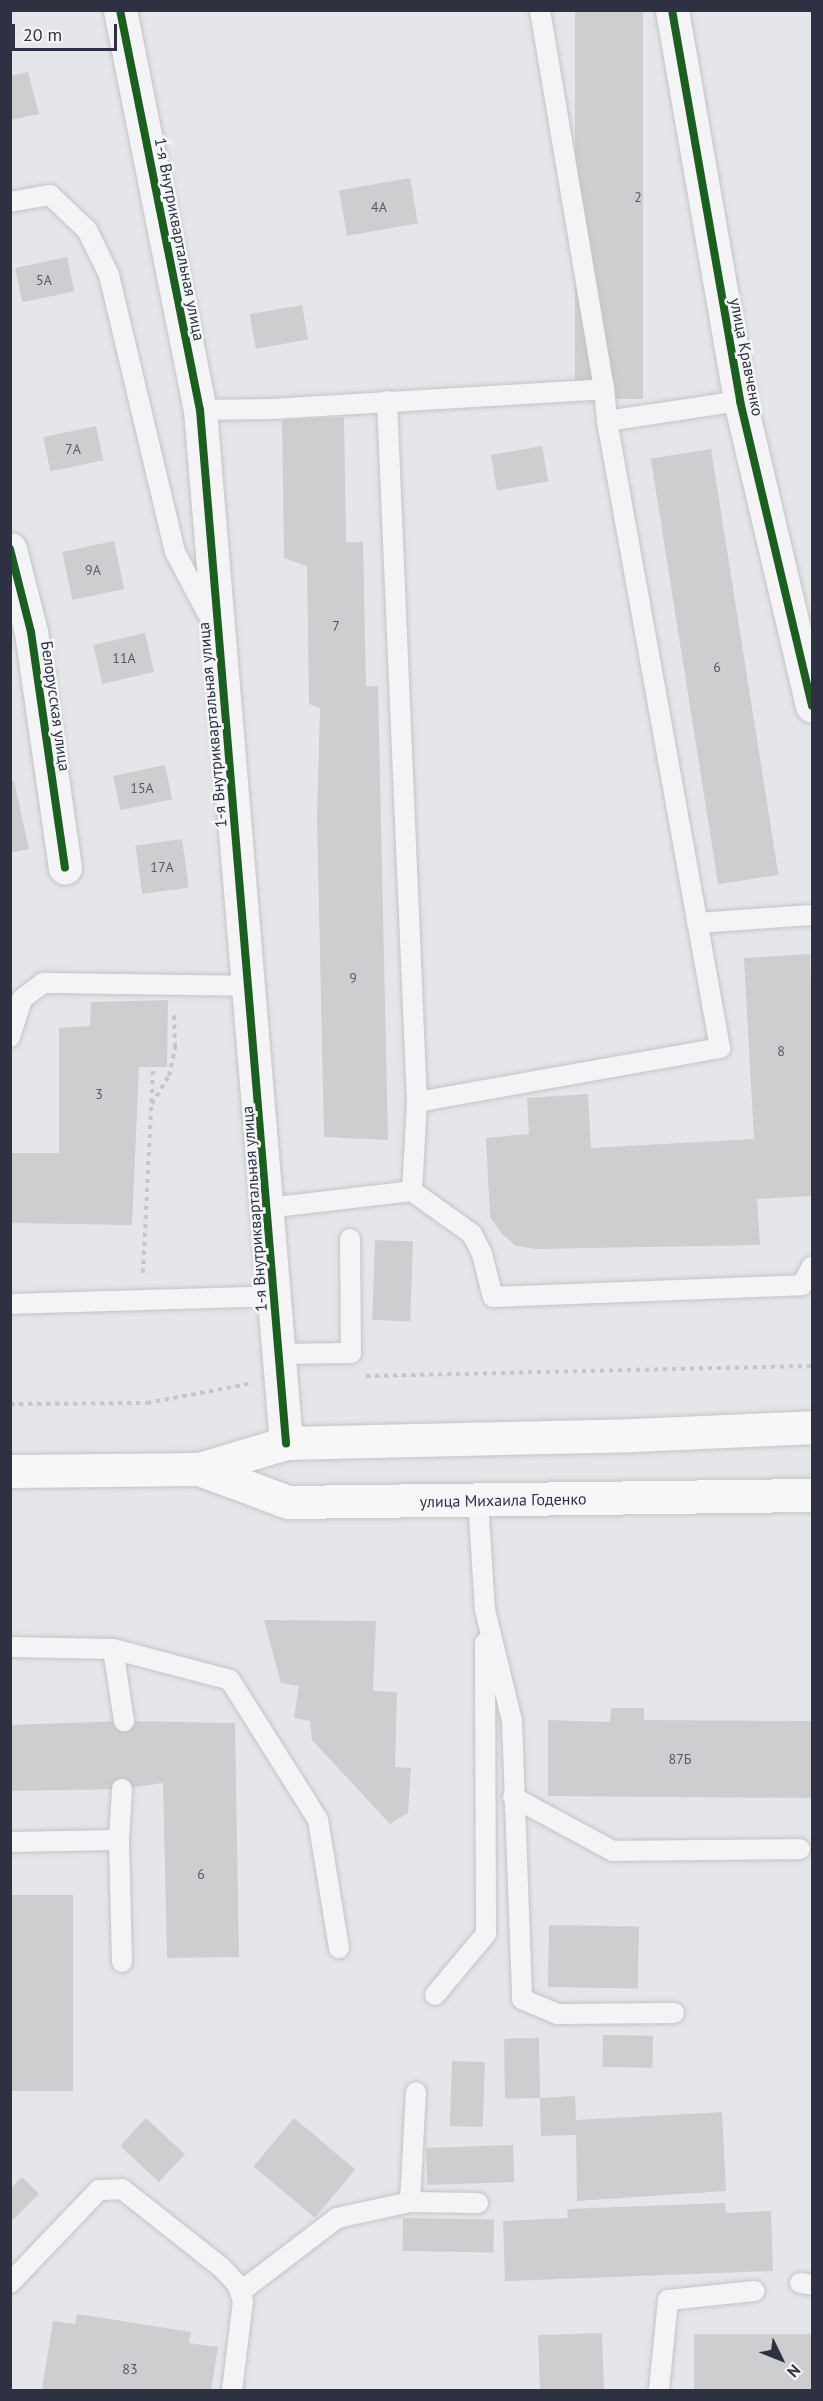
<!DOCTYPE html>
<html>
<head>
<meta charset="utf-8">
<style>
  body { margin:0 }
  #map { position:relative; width:823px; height:2401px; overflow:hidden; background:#e5e6e9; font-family:"PT Sans",sans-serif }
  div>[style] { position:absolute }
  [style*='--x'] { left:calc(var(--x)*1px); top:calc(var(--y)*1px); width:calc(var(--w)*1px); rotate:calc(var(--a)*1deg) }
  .building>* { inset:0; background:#ceced1; transform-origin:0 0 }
  .path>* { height:4px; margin-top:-2px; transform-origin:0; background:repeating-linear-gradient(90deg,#c5c6c9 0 4.5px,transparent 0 9px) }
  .roads { filter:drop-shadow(0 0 2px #c3c4c7) drop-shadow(0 0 2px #c3c4c7) }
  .lane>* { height:20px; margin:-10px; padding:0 10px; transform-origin:10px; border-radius:10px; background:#f4f4f6 }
  .street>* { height:33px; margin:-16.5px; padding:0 16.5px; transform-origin:16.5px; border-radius:16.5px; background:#f4f4f6 }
  .primary>* { height:33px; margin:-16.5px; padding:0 16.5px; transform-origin:16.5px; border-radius:16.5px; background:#f7f7f8 }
  .cycleway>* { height:8px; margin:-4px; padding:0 4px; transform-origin:4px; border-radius:4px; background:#1b5e20 }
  span { translate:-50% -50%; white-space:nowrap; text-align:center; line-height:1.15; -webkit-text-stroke:5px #f4f5f8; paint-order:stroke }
  .number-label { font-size:14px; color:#565966 }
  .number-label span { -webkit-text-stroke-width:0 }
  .street-label { font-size:16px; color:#2d3141 }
  .frame { position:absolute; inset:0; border:12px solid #2d3141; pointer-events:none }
  .north { position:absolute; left:751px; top:2329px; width:60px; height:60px; -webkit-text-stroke:4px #f4f5f8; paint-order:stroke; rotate:133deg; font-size:16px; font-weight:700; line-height:24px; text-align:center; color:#2d3141 }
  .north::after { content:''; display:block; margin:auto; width:21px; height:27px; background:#2d3141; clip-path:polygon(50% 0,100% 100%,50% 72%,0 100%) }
  .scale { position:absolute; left:12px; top:24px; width:105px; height:27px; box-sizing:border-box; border:3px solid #2d3141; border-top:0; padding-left:8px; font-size:18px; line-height:21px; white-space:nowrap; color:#2d3141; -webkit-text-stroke:4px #f4f5f8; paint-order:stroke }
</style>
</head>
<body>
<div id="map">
  <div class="building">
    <i style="left:575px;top:10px;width:68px;height:389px"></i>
    <i style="clip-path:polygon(28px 72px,39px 114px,10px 120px,10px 76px)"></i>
    <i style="left:410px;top:178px;width:46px;height:72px;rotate:80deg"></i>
    <i style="left:67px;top:257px;width:35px;height:53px;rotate:78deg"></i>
    <i style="left:302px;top:305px;width:35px;height:53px;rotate:80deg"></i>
    <i style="clip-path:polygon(344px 417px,346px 542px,363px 542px,366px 686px,378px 686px,388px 1140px,324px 1137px,317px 818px,320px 708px,309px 704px,307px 566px,284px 558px,282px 420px)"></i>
    <i style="left:96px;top:426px;width:35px;height:54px;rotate:78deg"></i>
    <i style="left:542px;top:446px;width:36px;height:52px;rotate:80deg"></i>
    <i style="left:711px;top:449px;width:431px;height:61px;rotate:81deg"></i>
    <i style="left:114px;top:541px;width:49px;height:53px;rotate:78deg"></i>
    <i style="left:145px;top:633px;width:40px;height:53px;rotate:77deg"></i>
    <i style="left:165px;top:765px;width:35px;height:53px;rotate:78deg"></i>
    <i style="clip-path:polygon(10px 781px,14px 781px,29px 849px,10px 853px)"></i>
    <i style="left:182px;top:839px;width:49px;height:47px;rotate:82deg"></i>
    <i style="clip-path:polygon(810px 954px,812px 1008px,812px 1196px,757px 1199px,760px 1245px,536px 1249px,516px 1246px,502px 1234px,490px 1217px,486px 1138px,529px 1134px,527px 1098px,588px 1094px,591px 1148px,754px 1139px,744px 958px)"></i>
    <i style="clip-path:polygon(168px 1000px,167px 1067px,139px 1067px,132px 1225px,10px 1223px,10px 1153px,59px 1153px,59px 1028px,90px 1026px,91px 1002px)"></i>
    <i style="left:375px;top:1240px;width:38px;height:80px;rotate:2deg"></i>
    <i style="clip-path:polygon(264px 1620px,376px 1621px,373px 1691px,397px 1692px,395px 1767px,411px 1768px,408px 1813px,390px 1824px,312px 1740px,310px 1721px,294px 1718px,299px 1686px,281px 1683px)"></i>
    <i style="clip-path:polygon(611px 1708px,644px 1708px,644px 1720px,812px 1721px,812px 1798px,548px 1796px,548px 1720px,610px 1722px)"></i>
    <i style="clip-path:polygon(124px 1721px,235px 1723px,239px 1957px,167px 1958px,163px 1783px,122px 1789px,10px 1791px,10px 1725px)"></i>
    <i style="left:10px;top:1895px;width:63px;height:196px"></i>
    <i style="left:549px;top:1925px;width:90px;height:62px;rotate:1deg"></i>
    <i style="left:603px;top:2035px;width:50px;height:32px;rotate:1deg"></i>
    <i style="left:539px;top:2038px;width:60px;height:35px;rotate:89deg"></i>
    <i style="left:452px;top:2061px;width:33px;height:65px;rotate:2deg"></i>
    <i style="clip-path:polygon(575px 2096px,576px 2120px,722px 2112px,726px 2191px,577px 2201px,576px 2135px,541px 2136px,540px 2098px)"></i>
    <i style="left:146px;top:2118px;width:53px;height:38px;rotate:43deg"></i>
    <i style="left:294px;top:2118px;width:80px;height:63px;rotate:40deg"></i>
    <i style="left:513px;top:2145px;width:37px;height:87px;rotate:88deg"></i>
    <i style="clip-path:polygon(22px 2177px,39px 2194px,13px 2220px,10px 2218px,10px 2189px)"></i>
    <i style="clip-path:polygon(725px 2203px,726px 2213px,771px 2211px,773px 2271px,505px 2281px,503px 2221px,568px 2218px,567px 2209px)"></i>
    <i style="left:403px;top:2218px;width:91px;height:33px;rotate:1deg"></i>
    <i style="clip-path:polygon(77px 2314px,191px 2332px,189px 2343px,218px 2347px,211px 2390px,42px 2390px,53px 2321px,75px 2324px)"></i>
    <i style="left:602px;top:2333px;width:57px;height:64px;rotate:88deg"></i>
    <i style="left:694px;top:2334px;width:118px;height:56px"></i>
  </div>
  <div class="path">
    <i style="--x:152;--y:1104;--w:33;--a:-59"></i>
    <i style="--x:169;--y:1076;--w:30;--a:-78"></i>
    <i style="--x:175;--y:1047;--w:35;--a:-92"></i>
    <i style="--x:143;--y:1273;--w:206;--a:-87.2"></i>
    <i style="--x:366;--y:1376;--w:446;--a:-1.3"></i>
    <i style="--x:10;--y:1404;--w:137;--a:-0.4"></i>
    <i style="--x:147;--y:1403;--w:103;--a:-10.7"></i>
  </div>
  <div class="roads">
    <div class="lane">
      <i style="--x:10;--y:202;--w:41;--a:-9.9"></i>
      <i style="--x:50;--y:195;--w:51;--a:43.4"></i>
      <i style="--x:87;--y:230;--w:50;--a:63.9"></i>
      <i style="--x:109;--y:275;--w:285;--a:76.6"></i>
      <i style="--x:175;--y:552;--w:79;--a:62.1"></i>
      <i style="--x:387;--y:401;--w:702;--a:87.55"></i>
      <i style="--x:417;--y:1102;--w:89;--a:93.2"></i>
      <i style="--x:412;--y:1191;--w:74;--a:35.6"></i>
      <i style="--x:472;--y:1234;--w:22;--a:63"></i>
      <i style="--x:482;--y:1254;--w:44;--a:75.7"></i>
      <i style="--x:493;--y:1297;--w:309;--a:-2.2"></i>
      <i style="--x:802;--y:1285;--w:21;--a:-62"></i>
      <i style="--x:200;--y:410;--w:71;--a:-0.8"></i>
      <i style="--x:271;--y:409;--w:334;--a:-3.4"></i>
      <i style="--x:607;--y:421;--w:134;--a:-8.6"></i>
      <i style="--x:697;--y:923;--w:115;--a:-4"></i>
      <i style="--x:10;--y:1037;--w:40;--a:-72"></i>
      <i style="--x:22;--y:999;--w:26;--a:-37"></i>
      <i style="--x:43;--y:983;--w:206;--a:0.8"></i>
      <i style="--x:417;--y:1102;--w:308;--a:-10.1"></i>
      <i style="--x:720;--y:1048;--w:637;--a:-100.22"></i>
      <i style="--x:607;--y:421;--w:32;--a:-95"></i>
      <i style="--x:604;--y:389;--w:384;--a:-99.6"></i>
      <i style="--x:268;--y:1208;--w:145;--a:-6.7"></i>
      <i style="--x:10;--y:1304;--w:264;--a:-1.7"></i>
      <i style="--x:278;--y:1354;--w:73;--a:-0.8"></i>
      <i style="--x:351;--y:1353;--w:114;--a:-90.5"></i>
      <i style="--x:478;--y:1500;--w:110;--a:86.4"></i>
      <i style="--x:485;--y:1610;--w:114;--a:76.3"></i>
      <i style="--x:512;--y:1721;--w:278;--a:87.9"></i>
      <i style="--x:522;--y:1999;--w:39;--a:23"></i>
      <i style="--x:558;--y:2014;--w:116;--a:-0.5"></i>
      <i style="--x:10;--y:1647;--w:103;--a:1.1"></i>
      <i style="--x:113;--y:1649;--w:121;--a:14.8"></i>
      <i style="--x:230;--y:1680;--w:165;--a:57.8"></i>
      <i style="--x:318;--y:1820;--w:130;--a:80.7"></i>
      <i style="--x:113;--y:1649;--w:73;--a:81.3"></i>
      <i style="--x:513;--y:1797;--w:114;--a:28.4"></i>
      <i style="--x:613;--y:1851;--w:187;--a:-0.6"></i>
      <i style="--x:119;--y:1840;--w:51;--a:-86.6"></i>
      <i style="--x:10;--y:1842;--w:109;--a:-1.1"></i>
      <i style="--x:119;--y:1840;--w:122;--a:88.6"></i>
      <i style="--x:435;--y:1995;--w:80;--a:-50.1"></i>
      <i style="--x:486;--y:1934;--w:291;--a:-90.2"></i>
      <i style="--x:410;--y:2202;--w:110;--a:-86.9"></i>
      <i style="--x:10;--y:2283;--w:129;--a:-46.3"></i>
      <i style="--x:99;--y:2190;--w:23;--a:-2"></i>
      <i style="--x:122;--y:2189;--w:127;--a:38.3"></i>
      <i style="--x:222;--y:2268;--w:23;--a:47"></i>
      <i style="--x:238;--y:2285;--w:17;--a:73"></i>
      <i style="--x:243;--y:2301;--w:90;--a:97"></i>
      <i style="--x:800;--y:2283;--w:12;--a:9"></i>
      <i style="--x:240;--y:2292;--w:122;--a:-37.3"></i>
      <i style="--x:337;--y:2218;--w:75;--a:-12.4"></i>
      <i style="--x:410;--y:2202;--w:68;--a:0.8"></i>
      <i style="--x:659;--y:2390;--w:90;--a:-84.3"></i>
      <i style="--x:668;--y:2300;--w:87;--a:-5.9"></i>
    </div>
    <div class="street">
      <i style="--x:120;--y:10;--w:408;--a:78.7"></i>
      <i style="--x:200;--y:410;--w:1037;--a:85.24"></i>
      <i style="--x:672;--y:10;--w:397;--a:80.1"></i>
      <i style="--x:740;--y:401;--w:313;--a:76.7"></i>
      <i style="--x:10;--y:549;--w:86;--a:75.8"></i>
      <i style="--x:31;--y:632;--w:238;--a:81.8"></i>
    </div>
    <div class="primary">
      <i style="--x:199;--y:1469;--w:95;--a:20.3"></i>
      <i style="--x:288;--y:1502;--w:524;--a:-0.77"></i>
      <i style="--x:10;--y:1471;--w:189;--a:-0.6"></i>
      <i style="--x:199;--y:1469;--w:91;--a:-16.6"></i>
      <i style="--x:286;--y:1443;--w:346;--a:-1.3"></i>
      <i style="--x:632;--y:1435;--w:180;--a:-2.5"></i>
    </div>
  </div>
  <div class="cycleway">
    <i style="--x:120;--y:10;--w:408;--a:78.7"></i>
    <i style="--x:200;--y:410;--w:1037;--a:85.24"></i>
    <i style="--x:672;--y:10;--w:397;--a:80.1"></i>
    <i style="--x:740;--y:401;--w:313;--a:76.7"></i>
    <i style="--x:10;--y:549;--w:86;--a:75.8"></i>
    <i style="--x:31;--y:632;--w:238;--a:81.8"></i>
  </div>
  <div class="number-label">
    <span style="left:638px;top:197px">2</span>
    <span style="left:379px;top:207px">4А</span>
    <span style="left:44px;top:280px">5А</span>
    <span style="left:73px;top:449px">7А</span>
    <span style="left:93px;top:570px">9А</span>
    <span style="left:336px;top:626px">7</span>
    <span style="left:124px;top:658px">11А</span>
    <span style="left:717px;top:667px">6</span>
    <span style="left:142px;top:788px">15А</span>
    <span style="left:162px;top:867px">17А</span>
    <span style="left:353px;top:978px">9</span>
    <span style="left:781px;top:1051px">8</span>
    <span style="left:99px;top:1094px">3</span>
    <span style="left:680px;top:1759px">87Б</span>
    <span style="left:201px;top:1874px">6</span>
    <span style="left:130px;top:2369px">83</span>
  </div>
  <div class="street-label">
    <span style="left:180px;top:239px;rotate:79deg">1-я Внутриквартальная улица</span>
    <span style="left:747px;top:357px;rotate:79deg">улица Кравченко</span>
    <span style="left:56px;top:706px;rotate:82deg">Белорусская улица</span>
    <span style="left:212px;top:725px;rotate:-95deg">1-я Внутриквартальная улица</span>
    <span style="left:254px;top:1209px;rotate:-94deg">1-я Внутриквартальная улица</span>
    <span style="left:503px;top:1500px;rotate:-1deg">улица Михаила Годенко</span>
  </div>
  <div class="frame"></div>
  <div class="north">N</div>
  <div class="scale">20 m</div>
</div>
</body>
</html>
